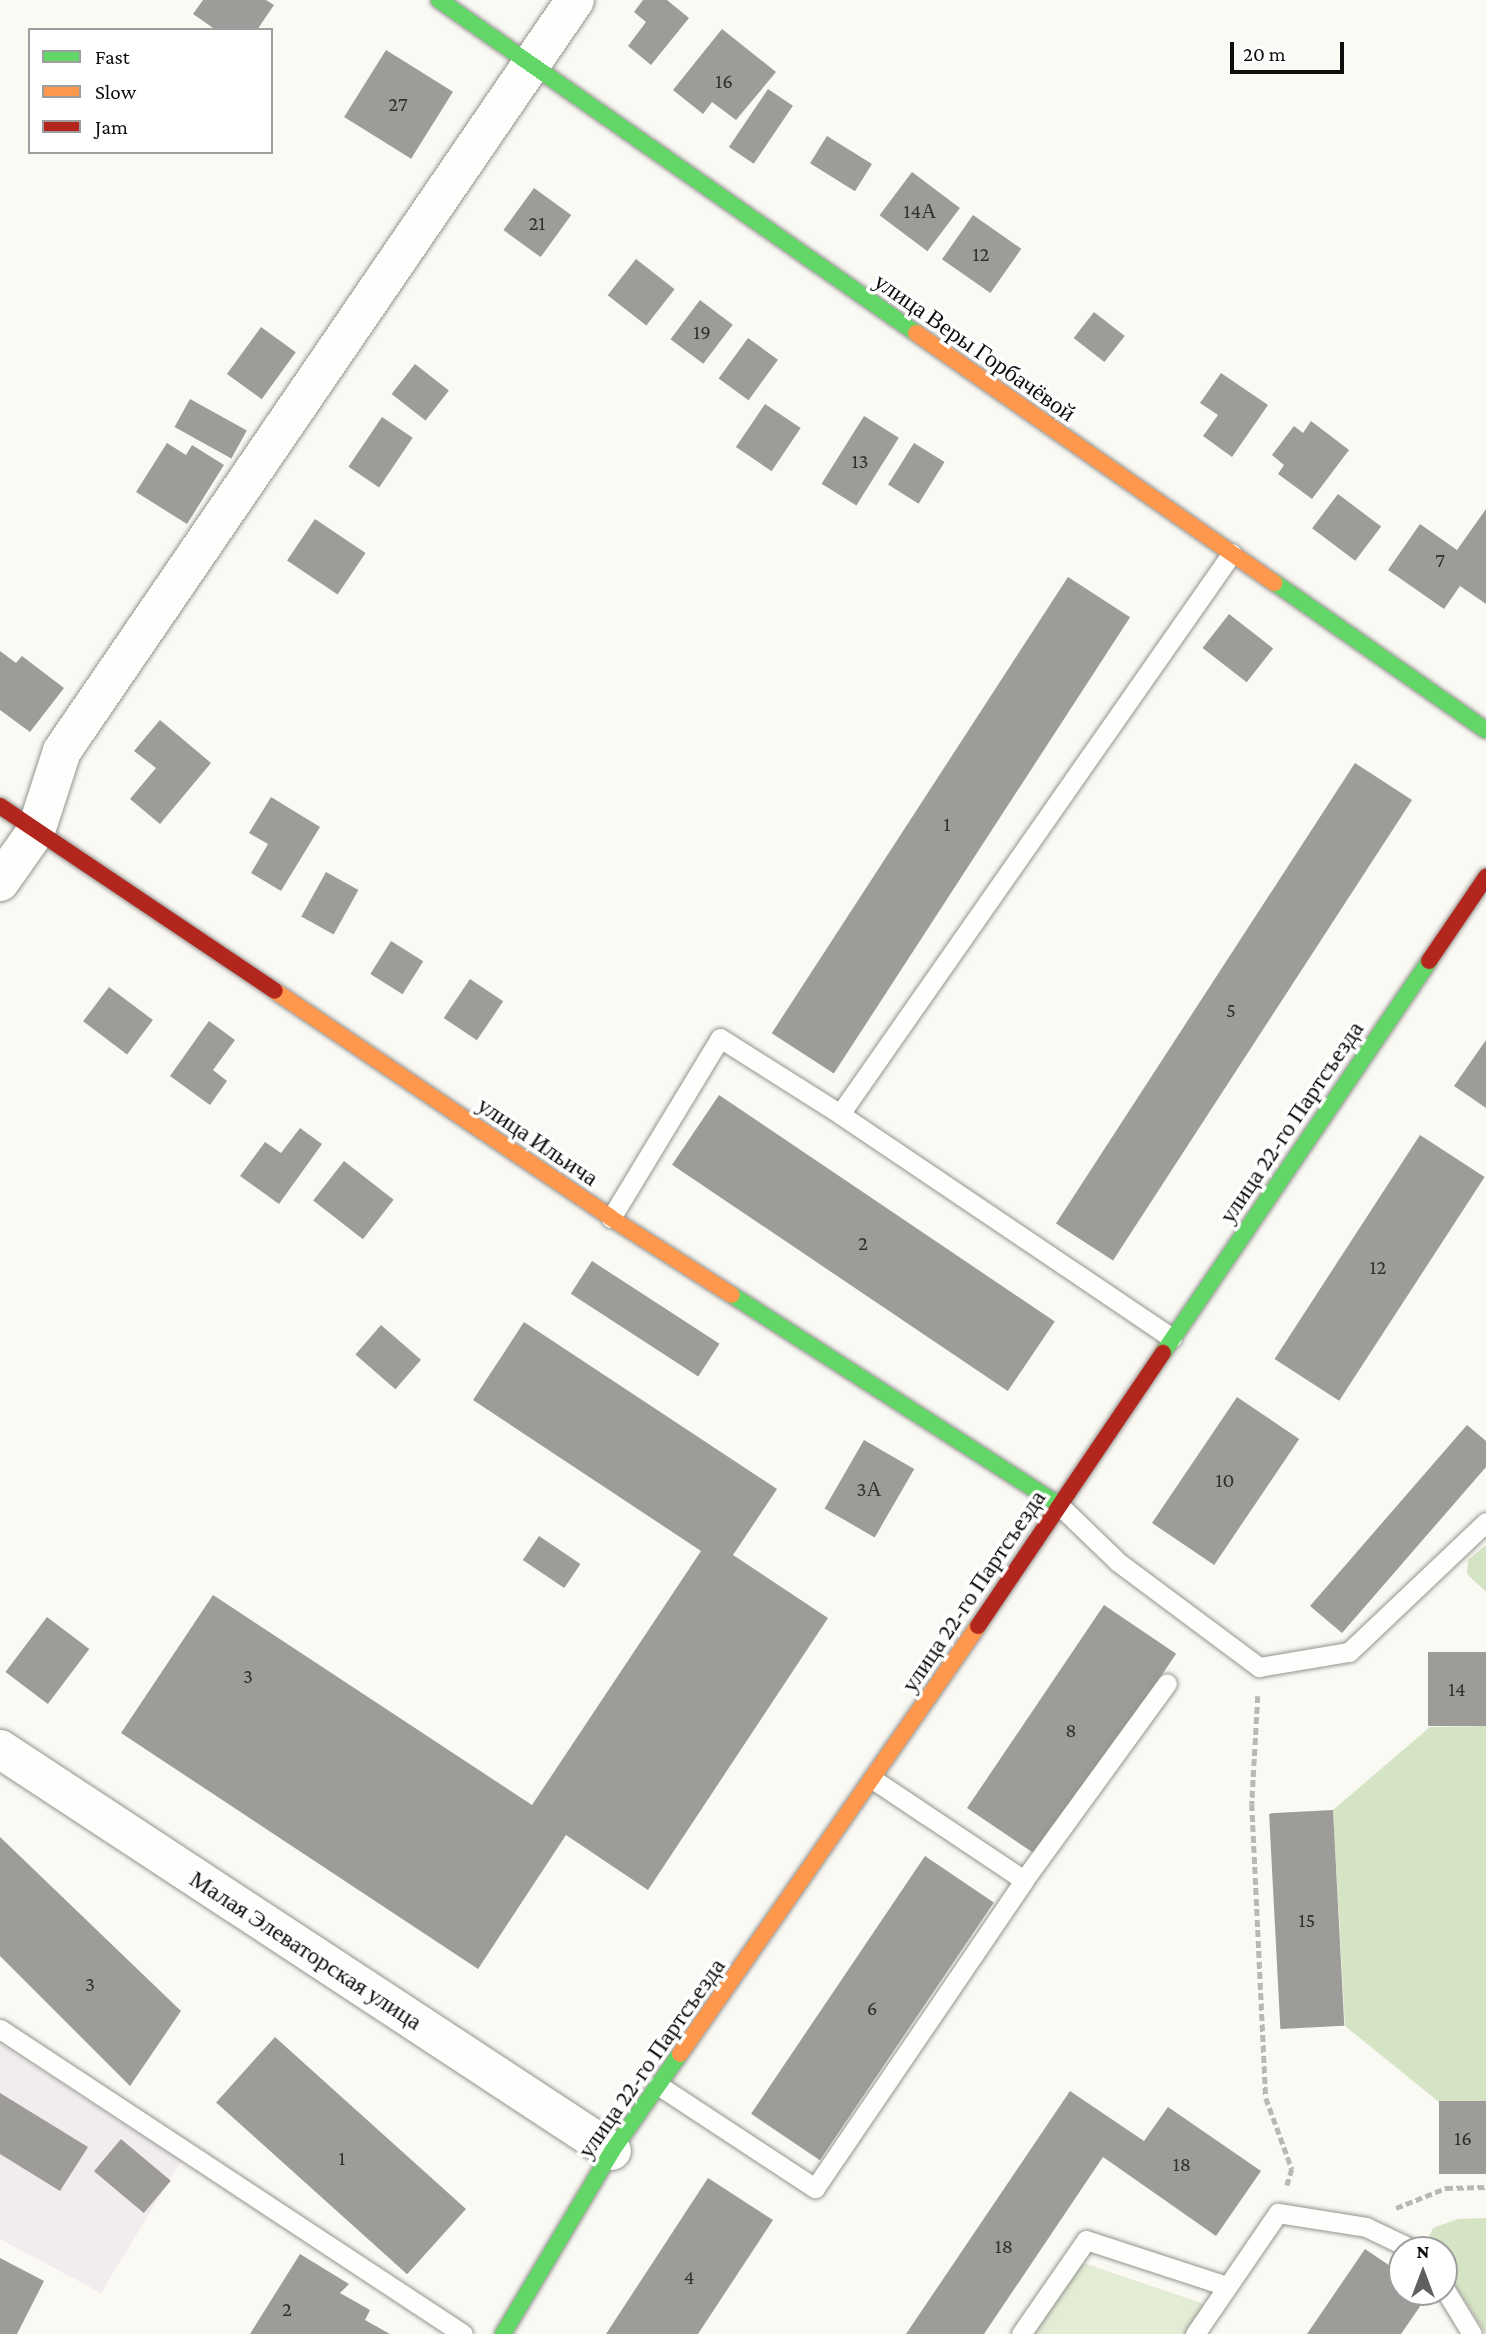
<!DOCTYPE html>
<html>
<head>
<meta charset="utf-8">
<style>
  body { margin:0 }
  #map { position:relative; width:1486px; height:2334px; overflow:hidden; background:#faf9f3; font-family:"Crimson Pro",serif }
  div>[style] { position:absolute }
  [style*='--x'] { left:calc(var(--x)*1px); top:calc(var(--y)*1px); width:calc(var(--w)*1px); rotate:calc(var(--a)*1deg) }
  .industrial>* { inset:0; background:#f1edef }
  .green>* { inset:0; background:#e3edd5 }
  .forest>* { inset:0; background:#d5e4c4 }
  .building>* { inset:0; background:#9e9c98; transform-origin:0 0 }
  .path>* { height:4.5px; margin-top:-2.25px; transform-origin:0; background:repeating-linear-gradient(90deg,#b8b8b7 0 7px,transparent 0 10.5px) }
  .roads { filter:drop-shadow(0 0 2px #949391) drop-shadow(0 0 2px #949391) }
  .lane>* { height:19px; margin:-9.5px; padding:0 9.5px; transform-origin:9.5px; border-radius:9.5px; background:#fefefd }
  .street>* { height:38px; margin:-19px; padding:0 19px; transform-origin:19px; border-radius:19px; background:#fefefd }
  .fast>* { height:16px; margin:-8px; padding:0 8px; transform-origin:8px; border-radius:8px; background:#63d668 }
  .slow>* { height:16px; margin:-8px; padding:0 8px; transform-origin:8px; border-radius:8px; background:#ff974d }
  .jam>* { height:16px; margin:-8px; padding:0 8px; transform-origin:8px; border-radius:8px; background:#b3261e }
  span { translate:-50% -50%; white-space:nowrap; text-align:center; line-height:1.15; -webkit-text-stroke:7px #fff; paint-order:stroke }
  .number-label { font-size:21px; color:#313130 }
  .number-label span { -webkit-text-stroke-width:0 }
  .street-label { font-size:24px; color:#0d0d0d }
  .legend { position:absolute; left:28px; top:28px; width:245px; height:126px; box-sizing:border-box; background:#fff; border:2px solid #9e9e9e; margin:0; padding:9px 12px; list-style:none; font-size:21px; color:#0d0d0d }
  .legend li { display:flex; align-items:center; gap:14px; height:35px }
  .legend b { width:35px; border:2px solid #9e9e9e }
  .north { position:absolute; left:1388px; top:2236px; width:70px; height:70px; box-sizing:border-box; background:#fff; border:2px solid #9e9e9e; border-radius:50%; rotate:0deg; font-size:19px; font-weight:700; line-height:28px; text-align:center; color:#0d0d0d }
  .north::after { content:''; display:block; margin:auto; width:24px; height:32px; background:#60605e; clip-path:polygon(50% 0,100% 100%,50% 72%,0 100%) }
  .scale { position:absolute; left:1230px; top:42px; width:114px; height:32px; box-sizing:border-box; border:4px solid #0d0d0d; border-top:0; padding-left:9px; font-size:21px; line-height:24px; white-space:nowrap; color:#0d0d0d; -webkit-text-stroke:5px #fff; paint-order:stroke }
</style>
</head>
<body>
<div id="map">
  <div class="industrial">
    <i style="clip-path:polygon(0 2044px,181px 2161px,101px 2293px,0 2239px)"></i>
  </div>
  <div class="green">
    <i style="clip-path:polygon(1072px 2259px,1213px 2307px,1195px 2334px,1021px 2334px)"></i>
  </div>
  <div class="forest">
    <i style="clip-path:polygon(1486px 1545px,1486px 1592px,1467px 1574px,1468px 1560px)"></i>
    <i style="clip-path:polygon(1486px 1726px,1486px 2101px,1439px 2102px,1345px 2026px,1333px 1810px,1430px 1727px)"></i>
    <i style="clip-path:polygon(1486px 2218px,1486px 2334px,1444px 2268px,1444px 2250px,1431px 2250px,1426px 2243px,1433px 2228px,1458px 2219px)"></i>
  </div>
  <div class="building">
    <i style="clip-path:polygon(203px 0,266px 0,274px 5px,257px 30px,216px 30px,193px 14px)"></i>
    <i style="clip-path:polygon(643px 0,667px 0,689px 18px,651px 65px,628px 46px,646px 22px,634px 12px)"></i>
    <i style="clip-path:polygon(722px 29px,776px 72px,736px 120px,712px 102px,703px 114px,673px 90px)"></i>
    <i style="left:386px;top:50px;width:79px;height:79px;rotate:32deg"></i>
    <i style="left:768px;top:89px;width:30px;height:70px;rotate:34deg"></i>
    <i style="left:827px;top:136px;width:53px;height:32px;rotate:32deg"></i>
    <i style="left:912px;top:172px;width:60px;height:54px;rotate:37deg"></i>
    <i style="left:534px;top:188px;width:46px;height:52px;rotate:36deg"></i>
    <i style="left:973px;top:215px;width:59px;height:54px;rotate:35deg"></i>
    <i style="left:636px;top:259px;width:49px;height:46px;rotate:38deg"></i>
    <i style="left:700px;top:300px;width:41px;height:49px;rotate:37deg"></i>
    <i style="left:1094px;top:312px;width:39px;height:33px;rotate:38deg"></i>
    <i style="left:261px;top:327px;width:43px;height:58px;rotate:36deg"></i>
    <i style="left:748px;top:338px;width:37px;height:50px;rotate:36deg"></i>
    <i style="left:415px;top:364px;width:43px;height:38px;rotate:38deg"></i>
    <i style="clip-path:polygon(1221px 373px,1268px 405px,1232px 457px,1203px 436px,1218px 415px,1200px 403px)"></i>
    <i style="left:190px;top:399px;width:65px;height:32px;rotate:29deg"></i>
    <i style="left:765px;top:404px;width:43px;height:52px;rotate:34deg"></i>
    <i style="left:864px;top:416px;width:41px;height:80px;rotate:32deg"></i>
    <i style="left:382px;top:417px;width:37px;height:60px;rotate:34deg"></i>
    <i style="clip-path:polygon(1311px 421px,1349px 450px,1312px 499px,1278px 474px,1284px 465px,1272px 455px,1294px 426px,1303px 433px)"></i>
    <i style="clip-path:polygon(167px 443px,186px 455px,192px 445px,224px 465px,187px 524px,136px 492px)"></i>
    <i style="left:914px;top:443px;width:36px;height:49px;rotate:32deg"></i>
    <i style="left:1338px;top:494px;width:54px;height:43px;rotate:37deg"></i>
    <i style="clip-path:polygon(1486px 509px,1486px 604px,1460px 586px,1444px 609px,1388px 570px,1420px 524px,1457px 550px)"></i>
    <i style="left:315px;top:519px;width:61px;height:50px;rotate:34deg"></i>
    <i style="left:1068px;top:577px;width:74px;height:544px;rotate:33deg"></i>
    <i style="left:1229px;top:614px;width:56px;height:43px;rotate:38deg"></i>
    <i style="clip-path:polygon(0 651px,16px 663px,22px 656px,64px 688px,30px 732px,0 710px)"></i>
    <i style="clip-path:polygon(160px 720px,211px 763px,160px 824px,130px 799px,156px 768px,134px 751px)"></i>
    <i style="left:1355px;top:763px;width:68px;height:549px;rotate:33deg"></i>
    <i style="clip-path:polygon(271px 797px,320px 827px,281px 891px,251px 873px,268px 844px,249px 833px)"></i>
    <i style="left:326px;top:872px;width:37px;height:51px;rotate:29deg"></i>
    <i style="left:391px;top:941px;width:38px;height:39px;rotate:32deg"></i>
    <i style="left:470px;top:979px;width:40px;height:47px;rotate:34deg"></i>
    <i style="left:109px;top:987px;width:55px;height:43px;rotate:37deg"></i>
    <i style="clip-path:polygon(209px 1021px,235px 1040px,213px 1070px,227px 1081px,210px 1105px,170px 1076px)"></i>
    <i style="clip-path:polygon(1486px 1040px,1486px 1108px,1454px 1086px)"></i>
    <i style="left:719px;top:1095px;width:405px;height:84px;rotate:34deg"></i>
    <i style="clip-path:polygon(300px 1128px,322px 1144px,279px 1204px,240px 1176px,265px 1142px,281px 1153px)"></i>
    <i style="left:1420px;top:1135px;width:77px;height:267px;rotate:33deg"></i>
    <i style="left:344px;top:1161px;width:63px;height:50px;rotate:38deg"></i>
    <i style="left:592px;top:1261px;width:152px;height:39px;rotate:33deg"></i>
    <i style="clip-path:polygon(524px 1322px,777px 1489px,733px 1555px,828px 1618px,648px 1890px,566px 1835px,478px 1969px,121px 1733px,213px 1595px,532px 1805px,701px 1551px,473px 1400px)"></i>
    <i style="left:381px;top:1325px;width:53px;height:39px;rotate:41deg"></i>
    <i style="left:1237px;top:1397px;width:75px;height:152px;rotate:34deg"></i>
    <i style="clip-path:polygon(1467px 1425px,1486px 1441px,1486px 1467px,1342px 1633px,1310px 1606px)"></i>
    <i style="left:864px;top:1440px;width:58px;height:79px;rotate:30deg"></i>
    <i style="left:539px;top:1536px;width:50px;height:29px;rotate:34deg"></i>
    <i style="left:1104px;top:1605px;width:87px;height:245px;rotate:34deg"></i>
    <i style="left:47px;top:1617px;width:53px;height:69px;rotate:37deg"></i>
    <i style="left:1486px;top:1652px;width:74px;height:58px;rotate:90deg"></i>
    <i style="left:1333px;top:1810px;width:216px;height:64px;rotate:87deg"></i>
    <i style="clip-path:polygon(0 1837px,181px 2011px,130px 2086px,0 1956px)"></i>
    <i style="left:925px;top:1856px;width:83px;height:311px;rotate:34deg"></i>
    <i style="left:275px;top:2037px;width:257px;height:88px;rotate:42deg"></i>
    <i style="clip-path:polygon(1070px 2091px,1144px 2141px,1168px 2107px,1261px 2171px,1216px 2236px,1103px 2157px,984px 2334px,906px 2334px)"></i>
    <i style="clip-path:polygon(0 2093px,88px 2147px,60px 2191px,0 2154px)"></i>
    <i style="left:1486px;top:2101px;width:73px;height:47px;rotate:90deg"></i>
    <i style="left:121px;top:2139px;width:65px;height:42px;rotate:40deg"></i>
    <i style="clip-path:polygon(708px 2178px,773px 2220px,698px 2334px,606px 2334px)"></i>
    <i style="clip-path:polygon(1365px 2249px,1402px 2274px,1402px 2292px,1430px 2292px,1401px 2334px,1307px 2334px)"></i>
    <i style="clip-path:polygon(300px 2254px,349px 2284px,340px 2293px,370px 2310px,365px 2320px,390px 2334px,250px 2334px)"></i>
    <i style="clip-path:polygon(0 2258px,44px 2281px,17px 2334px,0 2334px)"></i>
  </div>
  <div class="path">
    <i style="--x:1258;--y:1696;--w:108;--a:93.2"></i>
    <i style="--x:1252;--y:1804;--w:294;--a:87.3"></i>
    <i style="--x:1266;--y:2098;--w:76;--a:69.9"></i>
    <i style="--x:1292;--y:2169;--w:17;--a:107"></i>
    <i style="--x:1396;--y:2208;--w:54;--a:-21.8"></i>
    <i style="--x:1446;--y:2188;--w:40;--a:-1.4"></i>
  </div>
  <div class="roads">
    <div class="lane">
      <i style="--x:611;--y:1218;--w:210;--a:-58.8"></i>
      <i style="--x:720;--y:1038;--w:142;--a:32.3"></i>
      <i style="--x:1172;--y:1338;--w:400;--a:-146"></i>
      <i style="--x:840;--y:1114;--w:684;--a:-55.06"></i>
      <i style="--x:1058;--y:1504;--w:83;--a:44"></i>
      <i style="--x:1118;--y:1562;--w:176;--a:36.7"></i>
      <i style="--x:1259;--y:1667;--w:91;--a:-9.5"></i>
      <i style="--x:1349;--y:1652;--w:189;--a:-43.5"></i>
      <i style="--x:1024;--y:1880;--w:243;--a:-54"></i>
      <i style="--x:0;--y:2029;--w:554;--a:33.37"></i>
      <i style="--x:658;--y:2085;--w:188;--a:33.3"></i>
      <i style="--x:815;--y:2188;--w:372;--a:-55.8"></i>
      <i style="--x:1024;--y:1880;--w:180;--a:-146.3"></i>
      <i style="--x:1444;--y:2288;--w:54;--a:58.7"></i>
      <i style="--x:1021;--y:2334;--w:114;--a:-55.3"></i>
      <i style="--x:1086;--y:2240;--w:148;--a:18.1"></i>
      <i style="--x:1195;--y:2334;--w:147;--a:-55.6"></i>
      <i style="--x:1278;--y:2213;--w:89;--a:9"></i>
      <i style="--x:1366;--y:2227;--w:53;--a:25.6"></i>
    </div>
    <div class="street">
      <i style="--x:0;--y:882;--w:62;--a:-54.8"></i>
      <i style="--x:36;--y:831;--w:84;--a:-72"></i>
      <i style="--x:62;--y:751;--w:909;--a:-55.66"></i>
      <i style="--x:0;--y:1749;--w:732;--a:33.3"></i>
    </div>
    <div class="fast">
      <i style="--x:439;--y:0;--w:582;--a:34.92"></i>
      <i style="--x:1275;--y:583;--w:257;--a:34.9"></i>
      <i style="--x:732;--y:1295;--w:387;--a:32.7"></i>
      <i style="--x:1163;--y:1353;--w:474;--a:-55.8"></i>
      <i style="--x:503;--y:2334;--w:213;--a:-59.2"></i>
      <i style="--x:612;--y:2151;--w:118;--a:-55"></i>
    </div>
    <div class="slow">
      <i style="--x:916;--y:333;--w:437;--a:34.9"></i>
      <i style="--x:275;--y:991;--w:405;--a:34"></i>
      <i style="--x:611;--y:1218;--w:143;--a:32.5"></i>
      <i style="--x:680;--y:2054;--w:522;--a:-55.15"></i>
    </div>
    <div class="jam">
      <i style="--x:0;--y:806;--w:331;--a:33.9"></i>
      <i style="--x:1429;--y:961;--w:102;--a:-55.8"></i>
      <i style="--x:978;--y:1626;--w:330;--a:-55.9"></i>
    </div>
  </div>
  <div class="number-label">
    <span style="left:724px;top:81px">16</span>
    <span style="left:398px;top:104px">27</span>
    <span style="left:920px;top:211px">14А</span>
    <span style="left:537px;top:223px">21</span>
    <span style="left:981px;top:254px">12</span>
    <span style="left:702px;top:332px">19</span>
    <span style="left:860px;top:461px">13</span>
    <span style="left:1440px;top:560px">7</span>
    <span style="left:947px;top:824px">1</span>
    <span style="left:1231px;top:1010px">5</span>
    <span style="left:863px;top:1243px">2</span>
    <span style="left:1378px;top:1267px">12</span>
    <span style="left:1225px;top:1480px">10</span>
    <span style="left:869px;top:1489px">3А</span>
    <span style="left:248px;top:1676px">3</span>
    <span style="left:1457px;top:1689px">14</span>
    <span style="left:1071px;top:1730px">8</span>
    <span style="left:1307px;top:1920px">15</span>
    <span style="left:90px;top:1984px">3</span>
    <span style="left:872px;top:2008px">6</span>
    <span style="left:1463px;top:2138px">16</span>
    <span style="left:342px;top:2158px">1</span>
    <span style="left:1182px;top:2164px">18</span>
    <span style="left:1004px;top:2246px">18</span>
    <span style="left:689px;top:2277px">4</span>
    <span style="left:287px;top:2309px">2</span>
  </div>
  <div class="street-label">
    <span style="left:975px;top:347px;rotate:35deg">улица Веры Горбачёвой</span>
    <span style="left:1291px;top:1122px;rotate:-56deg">улица 22-го Партсъезда</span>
    <span style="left:538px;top:1141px;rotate:34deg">улица Ильича</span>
    <span style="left:973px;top:1591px;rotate:-56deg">улица 22-го Партсъезда</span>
    <span style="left:306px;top:1950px;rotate:33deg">Малая Элеваторская улица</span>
    <span style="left:651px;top:2058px;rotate:-55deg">улица 22-го Партсъезда</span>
  </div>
  <ul class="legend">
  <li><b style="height:9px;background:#63d668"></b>Fast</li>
  <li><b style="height:9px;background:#ff974d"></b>Slow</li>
  <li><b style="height:9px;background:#b3261e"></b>Jam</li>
  </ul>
  <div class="north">N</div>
  <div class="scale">20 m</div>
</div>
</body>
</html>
